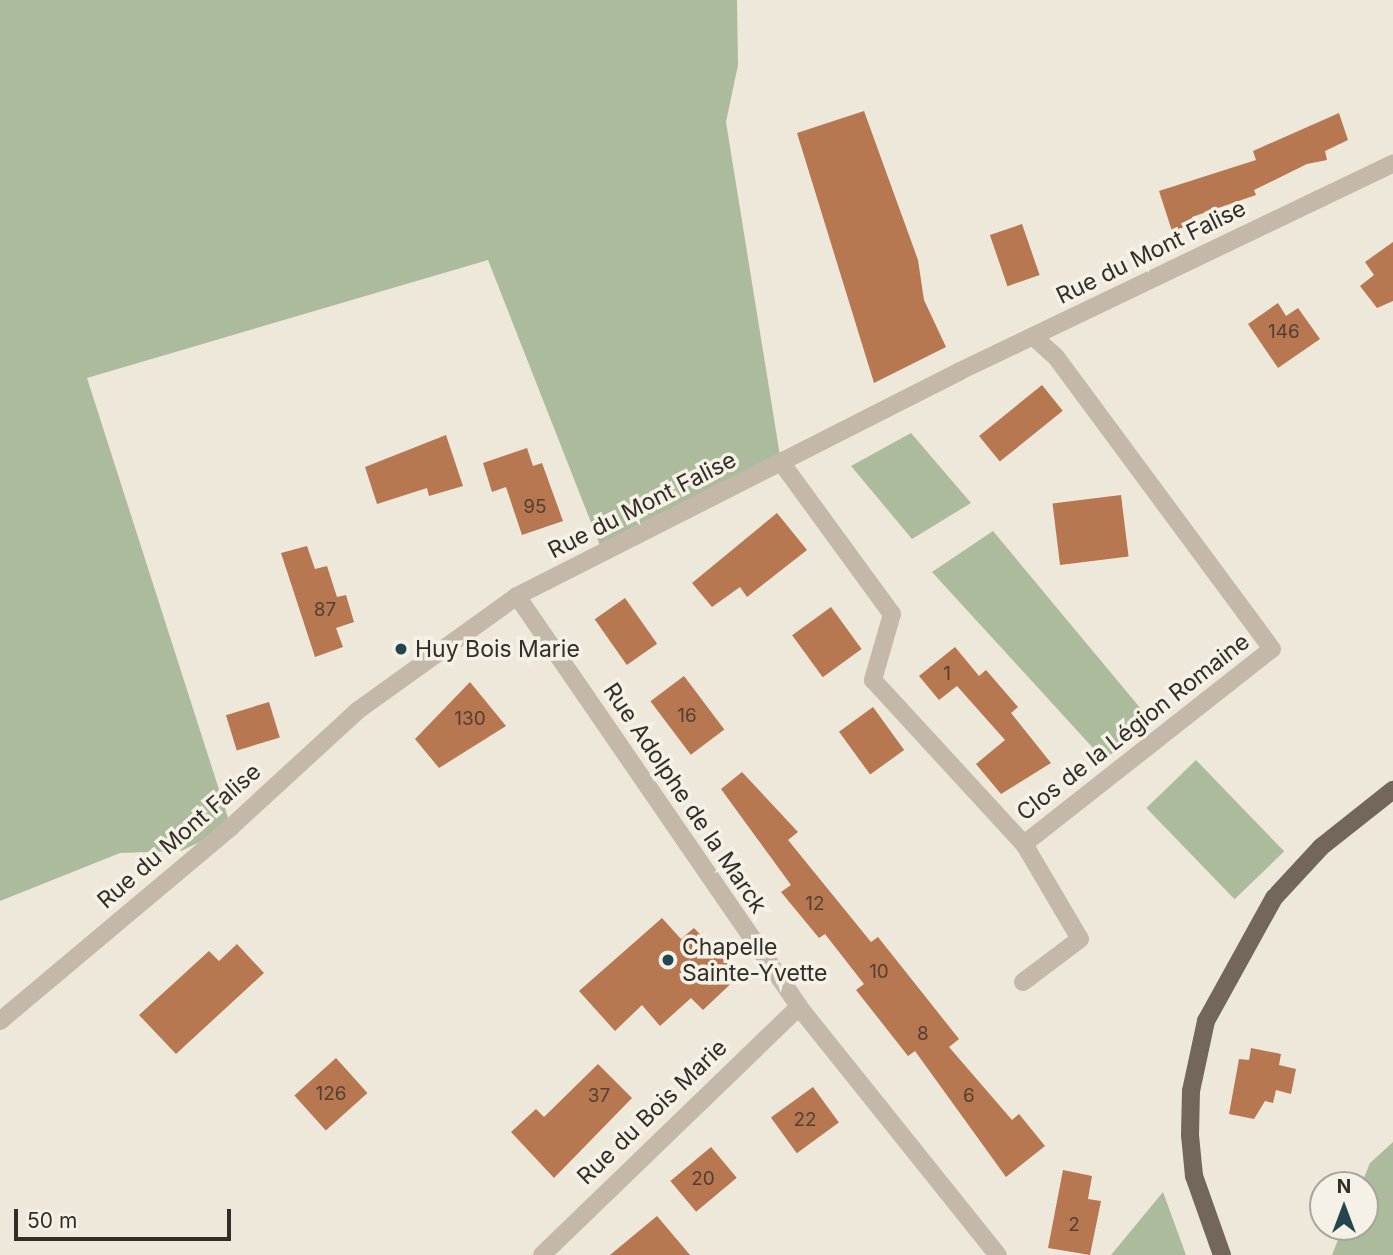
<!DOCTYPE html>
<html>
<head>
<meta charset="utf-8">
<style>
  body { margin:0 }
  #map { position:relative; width:1393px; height:1255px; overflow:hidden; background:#eee8db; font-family:Inter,sans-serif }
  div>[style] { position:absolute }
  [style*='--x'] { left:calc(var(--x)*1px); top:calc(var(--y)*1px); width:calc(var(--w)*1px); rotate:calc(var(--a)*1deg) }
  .green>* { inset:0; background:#adbb9d; transform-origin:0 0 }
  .building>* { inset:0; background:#b67751; transform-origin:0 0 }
  .minor>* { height:18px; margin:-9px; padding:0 9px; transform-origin:9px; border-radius:9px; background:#c4b9a9 }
  .primary>* { height:18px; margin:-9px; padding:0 9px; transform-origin:9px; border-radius:9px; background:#73665b }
  .dots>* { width:19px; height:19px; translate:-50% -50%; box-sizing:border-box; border:4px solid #f6f1e7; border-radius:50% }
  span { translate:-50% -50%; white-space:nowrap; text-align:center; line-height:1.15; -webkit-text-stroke:7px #f6f1e7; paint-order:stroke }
  .number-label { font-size:19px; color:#544032 }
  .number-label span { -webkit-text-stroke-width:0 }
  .street-label { font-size:23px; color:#332d28 }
  .poi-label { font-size:23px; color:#332d28 }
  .left { translate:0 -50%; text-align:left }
  .north { position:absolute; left:1309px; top:1171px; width:70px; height:70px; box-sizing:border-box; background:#f6f1e7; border:2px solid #a8a39b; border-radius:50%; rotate:0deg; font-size:19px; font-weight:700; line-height:28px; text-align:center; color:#332d28 }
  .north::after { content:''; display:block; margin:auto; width:24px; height:32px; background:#23464f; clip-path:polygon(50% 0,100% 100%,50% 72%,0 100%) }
  .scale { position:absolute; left:14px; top:1209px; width:217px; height:32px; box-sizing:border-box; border:4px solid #332d28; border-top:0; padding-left:9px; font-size:21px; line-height:24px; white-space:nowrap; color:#332d28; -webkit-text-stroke:5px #f6f1e7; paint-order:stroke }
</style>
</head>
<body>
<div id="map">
  <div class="green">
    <i style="clip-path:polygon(0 0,737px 0,738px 65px,726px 122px,781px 462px,603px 553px,488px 260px,87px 378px,231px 827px,181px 851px,120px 853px,0 901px)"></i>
    <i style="clip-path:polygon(911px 433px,971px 503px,912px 539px,851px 466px)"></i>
    <i style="clip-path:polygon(993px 531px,1151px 721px,1104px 760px,932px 572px)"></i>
    <i style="left:1196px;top:760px;width:127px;height:69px;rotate:46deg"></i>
    <i style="clip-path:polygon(1393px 1142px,1393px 1255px,1332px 1255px,1343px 1227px,1365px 1227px,1361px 1185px,1370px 1163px)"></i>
    <i style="clip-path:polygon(1163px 1192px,1186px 1255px,1111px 1255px)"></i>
  </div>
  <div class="building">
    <i style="clip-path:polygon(864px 111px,918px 260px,924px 300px,946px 347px,874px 383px,797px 133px)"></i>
    <i style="clip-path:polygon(1339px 113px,1348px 140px,1325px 151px,1327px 160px,1307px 164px,1254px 190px,1256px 195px,1192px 217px,1194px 224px,1172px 231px,1159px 191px,1256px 160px,1253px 151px)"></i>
    <i style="left:1022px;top:224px;width:54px;height:34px;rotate:71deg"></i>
    <i style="clip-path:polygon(1393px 242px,1393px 301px,1377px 308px,1360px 286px,1374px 275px,1365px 262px)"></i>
    <i style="clip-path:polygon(1278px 303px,1286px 316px,1298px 308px,1320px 339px,1278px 368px,1248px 324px)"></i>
    <i style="left:1042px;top:385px;width:33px;height:81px;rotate:51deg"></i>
    <i style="clip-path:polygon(446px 435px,463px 486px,429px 496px,427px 488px,377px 504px,365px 467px)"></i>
    <i style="clip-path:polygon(527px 448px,533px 466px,542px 463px,563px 521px,522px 535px,506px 487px,492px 492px,483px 463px)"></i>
    <i style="left:1121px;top:495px;width:62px;height:69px;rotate:83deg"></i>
    <i style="clip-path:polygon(777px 513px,807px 550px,747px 597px,740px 587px,712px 607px,692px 583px)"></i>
    <i style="clip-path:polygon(307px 546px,315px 569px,327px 566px,337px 597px,346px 595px,354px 622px,336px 628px,343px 647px,315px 657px,281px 553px)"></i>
    <i style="left:625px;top:598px;width:56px;height:37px;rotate:55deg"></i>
    <i style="left:831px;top:607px;width:52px;height:48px;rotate:54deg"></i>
    <i style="clip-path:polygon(955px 647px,979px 676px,986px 670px,1018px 707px,1011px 713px,1051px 763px,1001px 794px,976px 764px,1005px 740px,957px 686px,939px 700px,919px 676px)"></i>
    <i style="left:684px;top:676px;width:67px;height:42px;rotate:53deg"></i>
    <i style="clip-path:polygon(470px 682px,506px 726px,439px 768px,415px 739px)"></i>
    <i style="left:269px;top:702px;width:37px;height:45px;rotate:73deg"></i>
    <i style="left:873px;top:707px;width:53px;height:42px;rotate:54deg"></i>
    <i style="clip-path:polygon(742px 772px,798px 832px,788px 840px,871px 942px,878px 937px,959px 1039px,949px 1047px,1012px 1120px,1019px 1114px,1045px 1146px,1006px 1177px,915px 1051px,908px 1056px,856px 990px,864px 984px,825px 934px,819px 938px,781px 892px,791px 885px,721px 789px)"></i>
    <i style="clip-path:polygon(662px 918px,681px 939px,694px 928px,739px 976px,703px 1010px,691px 998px,660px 1026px,642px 1005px,615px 1031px,579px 991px)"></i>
    <i style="clip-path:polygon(237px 944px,264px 973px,176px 1054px,139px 1015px,209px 951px,219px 961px)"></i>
    <i style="clip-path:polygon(1251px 1048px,1281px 1054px,1279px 1065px,1296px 1069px,1291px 1094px,1276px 1090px,1273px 1103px,1265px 1101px,1254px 1119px,1229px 1114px,1239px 1059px,1249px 1060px)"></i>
    <i style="left:336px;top:1058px;width:47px;height:56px;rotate:48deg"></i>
    <i style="clip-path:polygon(598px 1064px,632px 1098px,554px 1178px,511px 1132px,536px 1109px,544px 1117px)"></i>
    <i style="left:813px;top:1087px;width:44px;height:52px;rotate:54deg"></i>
    <i style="left:711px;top:1147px;width:40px;height:53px;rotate:50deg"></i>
    <i style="clip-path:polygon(1063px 1170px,1092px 1176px,1088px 1199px,1101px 1201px,1090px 1255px,1048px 1248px)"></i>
    <i style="clip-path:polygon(657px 1216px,690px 1255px,610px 1255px)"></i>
  </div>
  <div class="minor">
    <i style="--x:781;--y:462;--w:188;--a:53.9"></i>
    <i style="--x:892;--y:614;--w:69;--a:106.1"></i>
    <i style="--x:873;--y:680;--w:223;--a:47.4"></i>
    <i style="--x:1024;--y:844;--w:315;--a:-38.2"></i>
    <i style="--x:1272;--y:649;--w:363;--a:-126.5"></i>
    <i style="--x:1056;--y:357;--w:31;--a:-138"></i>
    <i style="--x:517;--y:596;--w:498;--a:55.5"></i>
    <i style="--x:799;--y:1007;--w:318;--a:51.3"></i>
    <i style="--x:1023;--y:982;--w:71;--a:-37"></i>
    <i style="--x:1080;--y:939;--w:110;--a:-120.5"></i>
    <i style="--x:0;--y:1021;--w:302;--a:-40"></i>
    <i style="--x:231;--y:827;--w:171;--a:-42.6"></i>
    <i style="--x:357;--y:711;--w:197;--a:-35.7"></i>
    <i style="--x:517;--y:596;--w:497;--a:-26.9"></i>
    <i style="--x:960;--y:371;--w:480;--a:-25.6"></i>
    <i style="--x:542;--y:1255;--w:357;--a:-44"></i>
  </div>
  <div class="primary">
    <i style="--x:1222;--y:1255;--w:84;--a:-109.5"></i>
    <i style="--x:1194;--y:1176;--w:41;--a:-95.6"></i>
    <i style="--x:1190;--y:1135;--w:44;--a:-88.7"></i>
    <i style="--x:1191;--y:1091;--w:72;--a:-77.9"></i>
    <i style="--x:1206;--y:1021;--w:141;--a:-61.1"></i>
    <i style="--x:1274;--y:898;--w:69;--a:-47.3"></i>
    <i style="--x:1321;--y:847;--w:92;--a:-38.4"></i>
  </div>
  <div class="dots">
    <i style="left:401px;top:649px;background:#23464f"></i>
    <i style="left:668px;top:960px;background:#23464f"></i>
  </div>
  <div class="number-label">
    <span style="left:1284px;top:332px">146</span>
    <span style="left:535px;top:507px">95</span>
    <span style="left:325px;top:610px">87</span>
    <span style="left:947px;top:674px">1</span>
    <span style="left:687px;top:716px">16</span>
    <span style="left:470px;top:719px">130</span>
    <span style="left:815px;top:904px">12</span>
    <span style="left:879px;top:972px">10</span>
    <span style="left:923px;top:1034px">8</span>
    <span style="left:331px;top:1094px">126</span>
    <span style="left:599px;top:1096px">37</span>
    <span style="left:969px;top:1096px">6</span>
    <span style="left:805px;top:1120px">22</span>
    <span style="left:703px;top:1179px">20</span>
    <span style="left:1074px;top:1225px">2</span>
  </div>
  <div class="street-label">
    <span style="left:1151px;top:252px;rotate:-26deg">Rue du Mont Falise</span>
    <span style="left:642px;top:505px;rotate:-27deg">Rue du Mont Falise</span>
    <span style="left:1133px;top:727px;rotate:-38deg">Clos de la Légion Romaine</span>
    <span style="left:685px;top:798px;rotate:56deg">Rue Adolphe de la Marck</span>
    <span style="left:179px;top:836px;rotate:-41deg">Rue du Mont Falise</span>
    <span style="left:652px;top:1112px;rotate:-44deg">Rue du Bois Marie</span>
  </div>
  <div class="poi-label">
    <span class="left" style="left:415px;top:649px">Huy Bois Marie</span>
    <span class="left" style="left:682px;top:960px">Chapelle<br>Sainte-Yvette</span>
  </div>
  <div class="north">N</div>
  <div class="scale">50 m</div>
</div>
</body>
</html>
